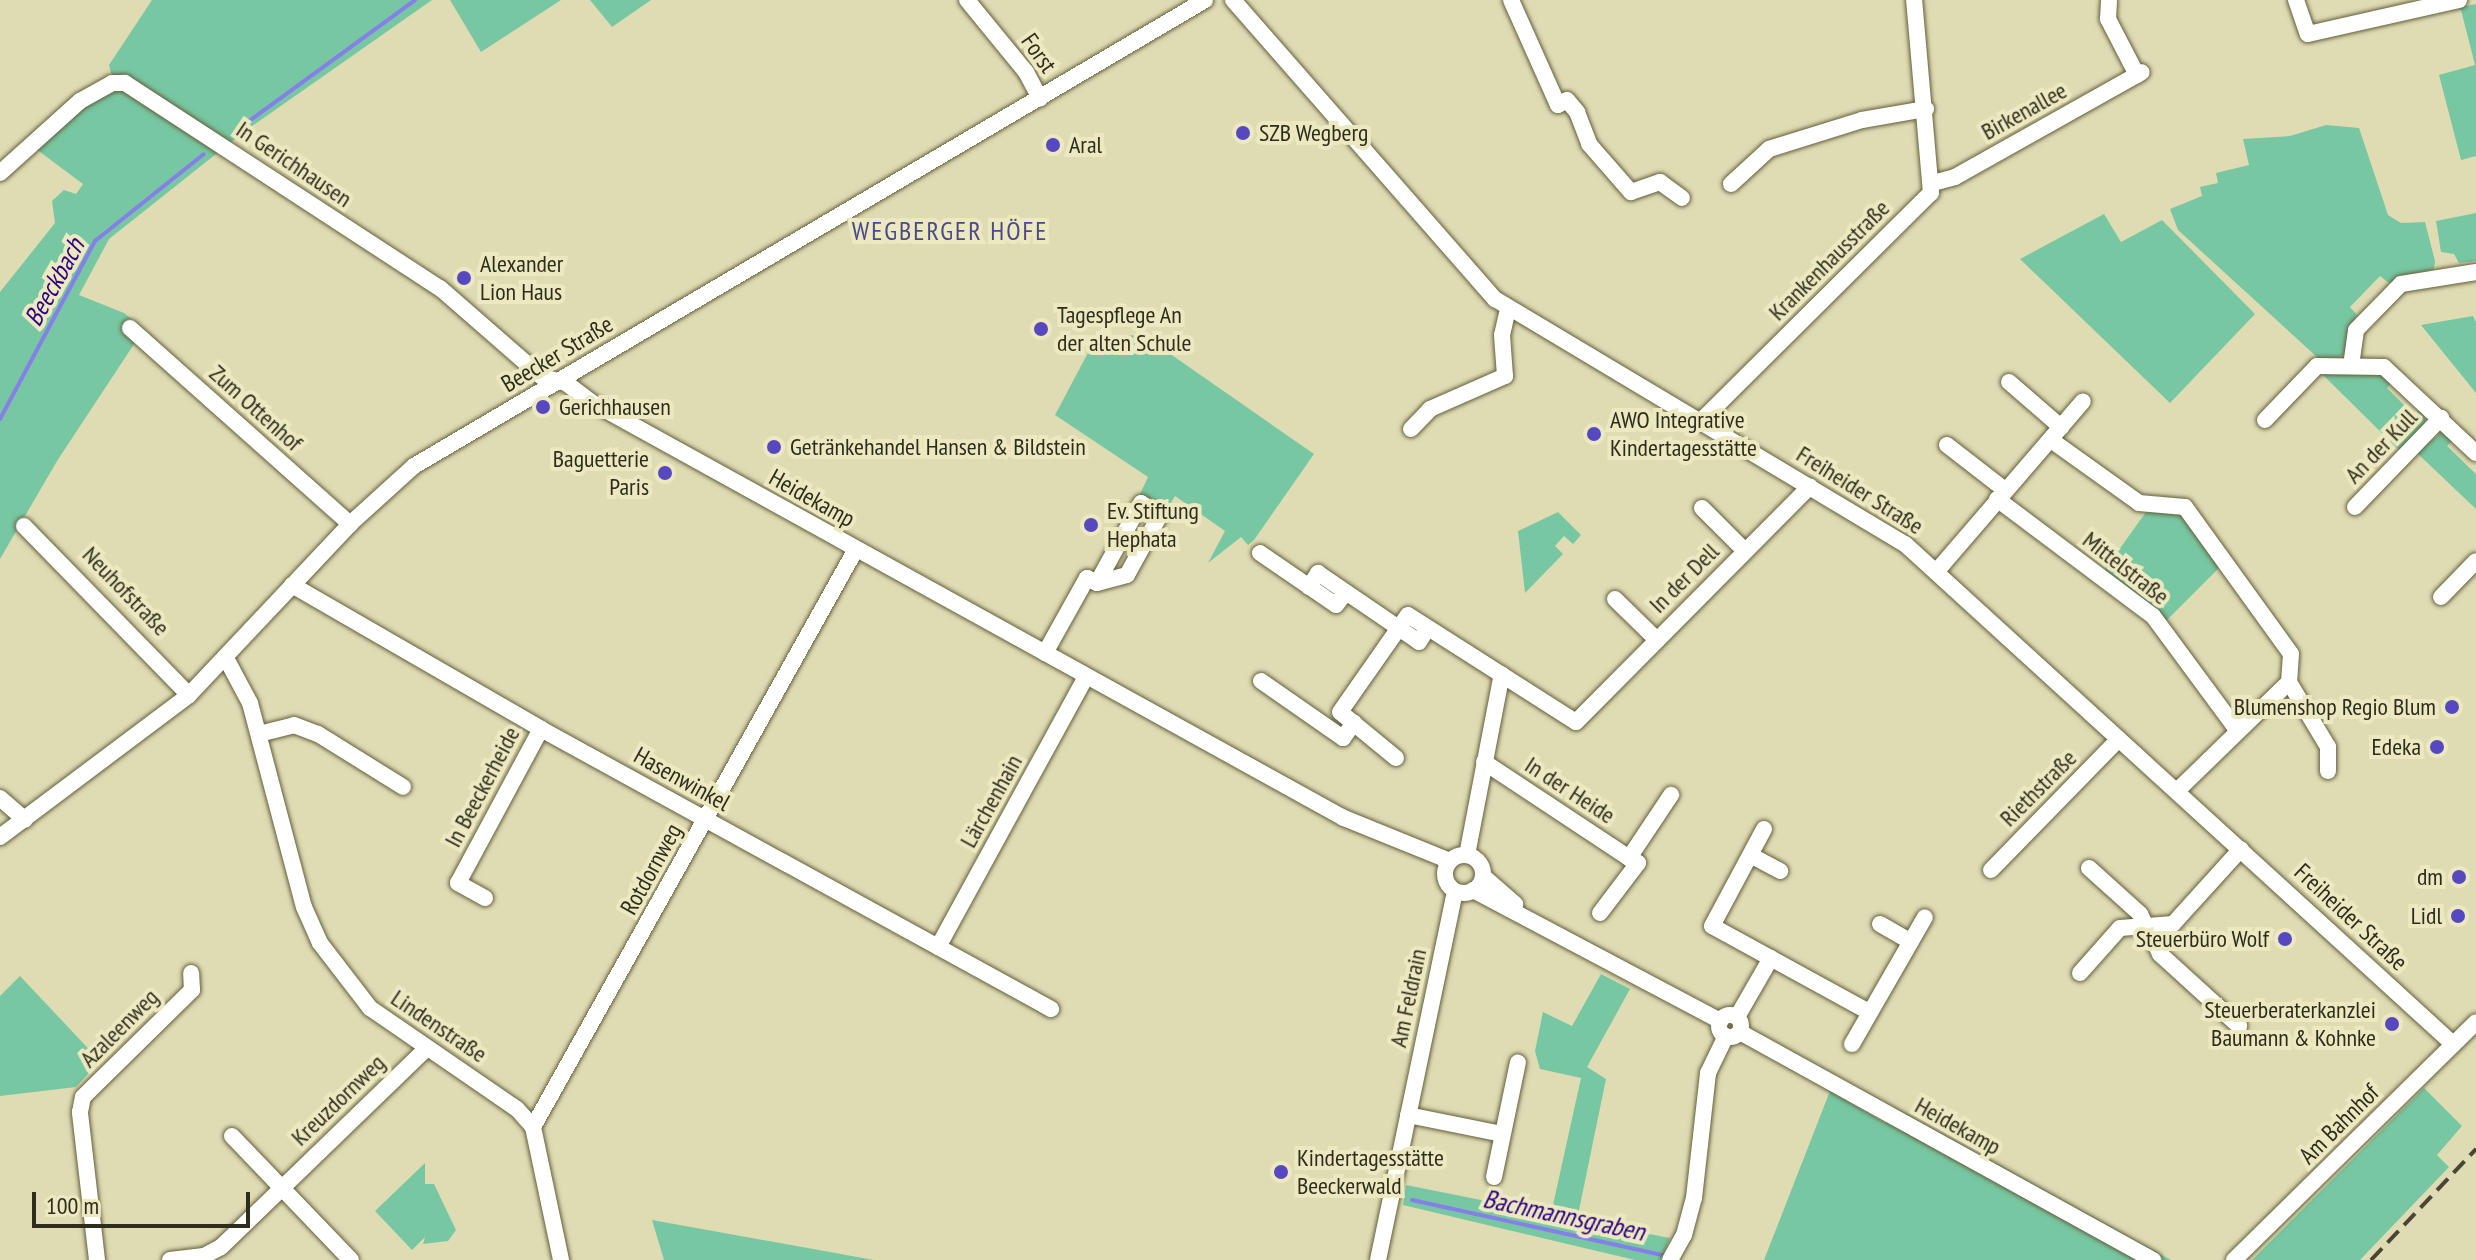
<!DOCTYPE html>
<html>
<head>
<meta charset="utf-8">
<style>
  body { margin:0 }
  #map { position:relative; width:2476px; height:1260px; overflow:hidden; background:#dfdcb4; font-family:"PT Sans Narrow",sans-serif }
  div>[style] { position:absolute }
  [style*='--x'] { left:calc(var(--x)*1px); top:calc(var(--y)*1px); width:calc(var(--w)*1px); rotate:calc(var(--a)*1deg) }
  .green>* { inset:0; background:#78c7a3 }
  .stream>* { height:4px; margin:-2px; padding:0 2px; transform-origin:2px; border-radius:2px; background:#8480e7 }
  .roads { filter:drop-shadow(0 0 2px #625f3b) drop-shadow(0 0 2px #625f3b) }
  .minor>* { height:16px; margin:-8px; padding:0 8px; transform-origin:8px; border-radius:8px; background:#fff }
  .minor>.ring { margin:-8px; padding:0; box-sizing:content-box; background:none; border:16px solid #fff; border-radius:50% }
  .rail>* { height:4px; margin-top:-2px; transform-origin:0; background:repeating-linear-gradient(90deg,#494734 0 16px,transparent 0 24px) }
  .dots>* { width:22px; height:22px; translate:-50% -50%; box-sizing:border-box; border:4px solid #ece9c1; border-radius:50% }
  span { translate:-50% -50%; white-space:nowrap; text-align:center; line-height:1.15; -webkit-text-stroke:8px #ece9c1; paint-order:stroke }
  .street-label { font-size:24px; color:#2e2c1d }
  .poi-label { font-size:24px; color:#2e2c1d }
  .left { translate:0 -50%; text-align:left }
  .right { translate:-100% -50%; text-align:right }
  .neighbourhood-label { font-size:26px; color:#4b4987; letter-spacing:2px }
  .water-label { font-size:26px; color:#2d0083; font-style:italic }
  .scale { position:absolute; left:32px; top:1192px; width:218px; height:36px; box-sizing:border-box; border:4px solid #2e2c1d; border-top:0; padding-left:10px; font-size:24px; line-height:28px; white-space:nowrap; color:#2e2c1d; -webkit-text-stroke:6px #ece9c1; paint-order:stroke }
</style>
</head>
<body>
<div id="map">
  <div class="green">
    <i style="clip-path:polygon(152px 0,432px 0,245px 131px,109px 239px,79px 295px,124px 313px,144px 329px,57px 461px,0 559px,0 292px,55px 223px,52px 201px,64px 190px,76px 194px,83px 184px,36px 149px,89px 100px,115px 89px,109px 65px)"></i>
    <i style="clip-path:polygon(450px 0,561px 0,481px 52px)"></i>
    <i style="clip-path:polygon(590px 0,651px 0,612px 27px)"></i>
    <i style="clip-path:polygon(2476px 4px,2476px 156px,2461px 160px,2439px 75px,2475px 65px,2461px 10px,2456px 8px)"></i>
    <i style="clip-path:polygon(2326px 125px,2359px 128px,2388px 215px,2401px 223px,2425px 222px,2435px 261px,2434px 269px,2389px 283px,2380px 276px,2350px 307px,2357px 315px,2347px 334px,2347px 352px,2336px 360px,2318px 358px,2178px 230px,2170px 209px,2202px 196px,2200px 187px,2218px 183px,2216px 173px,2249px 165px,2243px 139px,2290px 136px)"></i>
    <i style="clip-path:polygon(2476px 213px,2476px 261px,2459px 263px,2454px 254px,2441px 252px,2436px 221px)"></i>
    <i style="clip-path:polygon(2104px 214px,2121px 242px,2162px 220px,2255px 314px,2170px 403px,2020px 259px)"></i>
    <i style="clip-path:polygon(2473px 316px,2476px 322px,2476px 393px,2421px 325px)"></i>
    <i style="clip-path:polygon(1143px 335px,1314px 454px,1254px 540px,1248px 545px,1241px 537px,1208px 563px,1225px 531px,1175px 496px,1166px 511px,1140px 494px,1148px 477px,1055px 415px,1090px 349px,1119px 336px)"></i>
    <i style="clip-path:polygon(2381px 372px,2393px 381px,2387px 388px,2414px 415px,2422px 406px,2425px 412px,2425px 425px,2400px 451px,2322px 374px)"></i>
    <i style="clip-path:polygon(2442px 432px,2455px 438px,2447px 446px,2476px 474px,2476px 509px,2417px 453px)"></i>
    <i style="clip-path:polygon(1558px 512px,1581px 535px,1573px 544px,1564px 536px,1555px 546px,1563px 554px,1525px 593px,1518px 531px)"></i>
    <i style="clip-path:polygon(2146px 512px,2181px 513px,2223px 564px,2166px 621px,2103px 572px)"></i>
    <i style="clip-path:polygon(1601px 974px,1630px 989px,1587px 1067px,1606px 1079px,1577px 1220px,1670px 1238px,1661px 1260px,1635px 1260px,1403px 1205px,1406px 1185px,1551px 1214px,1581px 1078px,1540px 1069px,1535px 1051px,1543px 1012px,1572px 1026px)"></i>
    <i style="clip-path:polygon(20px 976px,100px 1061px,76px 1087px,0 1096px,0 996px)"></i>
    <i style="clip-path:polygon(2424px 1088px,2462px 1126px,2437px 1155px,2449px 1167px,2360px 1260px,2252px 1260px)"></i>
    <i style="clip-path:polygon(1830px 1091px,1885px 1123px,1894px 1107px,2171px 1260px,1764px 1260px)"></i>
    <i style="clip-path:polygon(425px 1163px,425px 1184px,434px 1184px,456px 1230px,448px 1241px,423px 1244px,425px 1237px,412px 1250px,375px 1211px)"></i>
    <i style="clip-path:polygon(652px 1220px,874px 1260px,664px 1260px)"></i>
  </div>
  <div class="stream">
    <i style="--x:241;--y:127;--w:215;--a:-36.1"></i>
    <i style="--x:0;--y:419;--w:202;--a:-61.9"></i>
    <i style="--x:95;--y:241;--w:139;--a:-38.6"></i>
    <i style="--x:1412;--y:1200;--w:256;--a:12.4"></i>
  </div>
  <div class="roads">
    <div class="minor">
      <i style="--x:967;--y:0;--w:93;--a:50.7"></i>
      <i style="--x:1026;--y:72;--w:30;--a:62"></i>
      <i style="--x:1233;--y:0;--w:398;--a:48.8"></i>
      <i style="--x:1495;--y:299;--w:478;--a:30.9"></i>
      <i style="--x:1905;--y:544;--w:742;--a:42.38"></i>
      <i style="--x:1511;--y:0;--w:115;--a:65.9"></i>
      <i style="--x:1558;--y:105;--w:10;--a:-29"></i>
      <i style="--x:1567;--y:100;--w:16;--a:50"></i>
      <i style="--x:1577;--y:112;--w:34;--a:69"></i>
      <i style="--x:1589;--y:144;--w:64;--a:48.8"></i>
      <i style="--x:1631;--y:192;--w:31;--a:-19"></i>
      <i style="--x:1660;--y:182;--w:27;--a:36"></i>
      <i style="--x:2296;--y:0;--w:36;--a:71"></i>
      <i style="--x:2308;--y:34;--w:155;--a:-12.7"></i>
      <i style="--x:2109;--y:1;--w:18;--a:93"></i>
      <i style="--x:2108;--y:19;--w:63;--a:62.6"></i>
      <i style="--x:0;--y:173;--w:108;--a:-42"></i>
      <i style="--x:80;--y:101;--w:37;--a:-29"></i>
      <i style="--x:112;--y:83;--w:13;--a:0"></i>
      <i style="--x:125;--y:83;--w:376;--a:33.1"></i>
      <i style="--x:440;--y:288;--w:135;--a:41.1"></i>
      <i style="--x:542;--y:377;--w:25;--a:14"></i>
      <i style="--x:566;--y:383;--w:31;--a:37"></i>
      <i style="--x:591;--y:402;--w:860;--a:28.92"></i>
      <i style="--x:1344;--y:818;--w:114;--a:22.1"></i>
      <i style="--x:1933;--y:183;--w:23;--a:-15"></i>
      <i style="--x:1955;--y:177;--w:214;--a:-29.3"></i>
      <i style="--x:1731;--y:184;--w:52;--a:-42.6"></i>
      <i style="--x:1769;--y:149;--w:97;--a:-17.3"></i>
      <i style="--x:1862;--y:120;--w:65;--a:-9.8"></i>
      <i style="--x:130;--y:328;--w:295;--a:41.7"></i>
      <i style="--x:2351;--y:366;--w:36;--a:-82"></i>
      <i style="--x:2356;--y:330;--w:64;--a:-45.6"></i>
      <i style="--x:2401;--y:284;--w:76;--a:-9.1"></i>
      <i style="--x:2009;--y:382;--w:69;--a:40.9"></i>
      <i style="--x:2265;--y:420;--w:75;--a:-46.1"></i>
      <i style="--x:2317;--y:366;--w:67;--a:0.9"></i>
      <i style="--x:2384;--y:367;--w:126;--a:43.1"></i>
      <i style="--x:1700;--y:422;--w:325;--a:-44.8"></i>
      <i style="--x:1931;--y:193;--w:194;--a:-95"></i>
      <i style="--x:1411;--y:429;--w:28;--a:-46"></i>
      <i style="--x:1430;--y:409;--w:82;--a:-23.7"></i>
      <i style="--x:1505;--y:376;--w:41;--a:-94.2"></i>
      <i style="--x:1502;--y:335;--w:27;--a:-77"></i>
      <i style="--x:2051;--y:440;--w:108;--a:35.6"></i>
      <i style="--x:2139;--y:503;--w:46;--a:5"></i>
      <i style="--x:2185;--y:507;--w:181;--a:54.2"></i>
      <i style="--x:2291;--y:654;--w:28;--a:94"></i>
      <i style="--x:2289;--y:682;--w:156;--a:135.8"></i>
      <i style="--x:1947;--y:445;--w:73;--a:37.8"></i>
      <i style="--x:1997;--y:499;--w:195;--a:36.9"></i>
      <i style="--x:2153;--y:616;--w:142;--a:53.6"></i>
      <i style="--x:2355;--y:507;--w:124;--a:-46"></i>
      <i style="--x:1702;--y:508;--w:61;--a:45"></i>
      <i style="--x:24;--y:526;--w:236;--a:45.7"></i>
      <i style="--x:1260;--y:553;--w:92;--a:34.4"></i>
      <i style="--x:1336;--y:605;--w:16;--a:-52"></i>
      <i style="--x:1936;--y:572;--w:225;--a:-49.3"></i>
      <i style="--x:292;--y:585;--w:288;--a:30"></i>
      <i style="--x:541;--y:729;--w:582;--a:28.77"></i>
      <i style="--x:1309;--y:587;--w:17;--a:-57"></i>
      <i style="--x:1318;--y:573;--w:122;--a:34.3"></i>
      <i style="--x:1419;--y:642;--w:15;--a:-58"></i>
      <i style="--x:2441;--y:597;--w:50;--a:-45.8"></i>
      <i style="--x:1615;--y:599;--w:59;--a:44.3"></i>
      <i style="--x:1045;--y:653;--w:86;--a:-60.8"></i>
      <i style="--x:1087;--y:578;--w:11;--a:27"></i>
      <i style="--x:1097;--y:583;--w:31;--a:-15"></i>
      <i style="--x:1127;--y:575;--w:68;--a:-61.2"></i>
      <i style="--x:1160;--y:515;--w:22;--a:-148"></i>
      <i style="--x:1141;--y:503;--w:91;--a:118.8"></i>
      <i style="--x:227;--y:660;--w:49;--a:61.9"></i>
      <i style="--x:250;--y:703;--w:211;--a:75.2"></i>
      <i style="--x:304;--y:907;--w:39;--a:66"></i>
      <i style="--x:320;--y:943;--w:82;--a:52.4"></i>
      <i style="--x:370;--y:1008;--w:178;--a:34.5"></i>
      <i style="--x:517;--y:1109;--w:24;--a:48"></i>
      <i style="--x:533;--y:1127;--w:136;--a:78.1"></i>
      <i style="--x:1261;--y:681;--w:100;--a:34.8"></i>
      <i style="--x:1343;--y:738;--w:19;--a:-54"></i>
      <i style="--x:2289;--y:682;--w:76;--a:59"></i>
      <i style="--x:2328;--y:747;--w:24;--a:90"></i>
      <i style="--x:259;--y:734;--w:36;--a:-14"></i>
      <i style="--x:294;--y:725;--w:26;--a:21"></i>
      <i style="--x:318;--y:734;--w:100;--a:31.9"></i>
      <i style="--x:1396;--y:758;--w:72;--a:-140.6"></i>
      <i style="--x:1340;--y:712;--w:118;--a:-55"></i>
      <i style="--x:1408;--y:615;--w:199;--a:32.5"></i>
      <i style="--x:1576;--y:722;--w:332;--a:-45.2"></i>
      <i style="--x:1484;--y:762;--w:174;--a:33.5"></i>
      <i style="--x:0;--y:798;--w:33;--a:41"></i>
      <i style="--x:1764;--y:829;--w:110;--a:118.2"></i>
      <i style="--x:1712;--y:926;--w:179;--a:28.7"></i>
      <i style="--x:0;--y:837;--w:236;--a:-36.9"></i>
      <i style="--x:189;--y:695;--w:235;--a:-46.7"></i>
      <i style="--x:350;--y:524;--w:86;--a:-42.2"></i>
      <i style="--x:414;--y:466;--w:918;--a:-30.5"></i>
      <i style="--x:1467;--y:855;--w:184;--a:-79.1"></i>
      <i class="ring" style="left:1445px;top:855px;width:22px;height:22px"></i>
      <i style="--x:1752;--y:856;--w:32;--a:28"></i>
      <i style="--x:2089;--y:868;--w:69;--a:42"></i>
      <i style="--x:2140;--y:914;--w:45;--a:63.4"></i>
      <i style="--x:2160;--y:954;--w:107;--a:42.3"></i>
      <i style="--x:1991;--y:870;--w:183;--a:-45.7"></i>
      <i style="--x:1483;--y:876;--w:43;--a:41.2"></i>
      <i style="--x:1473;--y:890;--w:280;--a:27.9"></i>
      <i style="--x:485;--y:898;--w:31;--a:-151"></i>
      <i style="--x:458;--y:883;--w:175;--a:-61.7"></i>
      <i style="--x:1600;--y:913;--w:63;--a:-52.8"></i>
      <i style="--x:1638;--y:863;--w:10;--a:-151"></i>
      <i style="--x:1629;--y:858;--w:76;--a:-56.3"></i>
      <i style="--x:1880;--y:924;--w:34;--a:30"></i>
      <i style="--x:938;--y:947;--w:308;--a:-61.3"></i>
      <i style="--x:2080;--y:973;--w:60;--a:-48.4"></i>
      <i style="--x:2120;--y:928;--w:53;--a:-4.3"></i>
      <i style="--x:2173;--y:924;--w:101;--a:-47.8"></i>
      <i class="ring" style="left:1719px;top:1015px;width:6px;height:6px"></i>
      <i style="--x:1737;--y:1017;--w:68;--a:-60"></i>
      <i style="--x:1740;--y:1032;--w:472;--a:28.9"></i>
      <i style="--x:1852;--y:1044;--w:146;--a:-60.1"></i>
      <i style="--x:1408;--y:1115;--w:96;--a:11.4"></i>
      <i style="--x:533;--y:1127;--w:662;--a:-60.8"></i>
      <i style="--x:232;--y:1136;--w:172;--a:46.2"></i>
      <i style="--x:1494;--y:1177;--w:117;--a:-78.2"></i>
      <i style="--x:97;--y:1260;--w:149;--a:-96.6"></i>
      <i style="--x:80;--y:1112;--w:15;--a:-79"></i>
      <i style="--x:83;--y:1097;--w:153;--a:-44.5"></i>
      <i style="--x:192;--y:990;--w:17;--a:-93"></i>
      <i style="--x:170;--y:1260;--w:34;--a:-7"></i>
      <i style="--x:204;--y:1256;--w:19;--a:-28"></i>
      <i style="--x:221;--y:1247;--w:286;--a:-44"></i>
      <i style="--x:1378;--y:1260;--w:377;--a:-78.2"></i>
      <i style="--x:1670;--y:1260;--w:29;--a:-61"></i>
      <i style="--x:1684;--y:1235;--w:38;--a:-75"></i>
      <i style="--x:1694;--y:1198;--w:126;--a:-83.6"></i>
      <i style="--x:1708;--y:1073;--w:41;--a:-64.1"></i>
      <i style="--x:2234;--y:1260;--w:339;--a:-44.5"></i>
    </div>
  </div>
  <div class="rail">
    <i style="--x:2371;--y:1260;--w:153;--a:-46.6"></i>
  </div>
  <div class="dots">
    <i style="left:1243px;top:133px;background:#5748c0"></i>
    <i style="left:1053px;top:145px;background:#5748c0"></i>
    <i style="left:464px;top:278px;background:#5748c0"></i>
    <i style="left:1041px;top:329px;background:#5748c0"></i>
    <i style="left:543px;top:407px;background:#5748c0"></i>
    <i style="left:1594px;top:434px;background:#5748c0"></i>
    <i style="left:774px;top:447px;background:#5748c0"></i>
    <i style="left:665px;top:473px;background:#5748c0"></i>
    <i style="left:1091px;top:525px;background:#5748c0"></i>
    <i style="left:2452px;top:707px;background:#5748c0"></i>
    <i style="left:2437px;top:747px;background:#5748c0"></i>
    <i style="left:2459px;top:877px;background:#5748c0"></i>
    <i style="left:2458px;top:916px;background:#5748c0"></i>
    <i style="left:2285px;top:939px;background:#5748c0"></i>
    <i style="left:2392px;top:1024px;background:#5748c0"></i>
    <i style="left:1281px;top:1172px;background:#5748c0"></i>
  </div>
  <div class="street-label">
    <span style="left:1039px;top:53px;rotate:55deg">Forst</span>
    <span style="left:2024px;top:111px;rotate:-29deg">Birkenallee</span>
    <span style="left:294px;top:164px;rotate:34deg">In Gerichhausen</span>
    <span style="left:1829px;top:260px;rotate:-45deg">Krankenhausstraße</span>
    <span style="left:557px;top:354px;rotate:-31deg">Beecker Straße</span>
    <span style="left:256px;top:408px;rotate:42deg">Zum Ottenhof</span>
    <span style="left:2381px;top:446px;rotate:-46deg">An der Kull</span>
    <span style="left:1860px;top:490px;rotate:32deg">Freiheider Straße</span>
    <span style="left:812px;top:498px;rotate:29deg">Heidekamp</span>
    <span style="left:2126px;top:568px;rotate:38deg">Mittelstraße</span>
    <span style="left:1684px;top:578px;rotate:-45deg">In der Dell</span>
    <span style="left:126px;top:591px;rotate:46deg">Neuhofstraße</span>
    <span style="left:682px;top:779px;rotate:29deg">Hasenwinkel</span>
    <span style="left:482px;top:787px;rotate:-62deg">In Beeckerheide</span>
    <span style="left:2038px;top:788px;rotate:-45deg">Riethstraße</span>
    <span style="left:1570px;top:790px;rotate:33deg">In der Heide</span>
    <span style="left:991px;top:801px;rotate:-61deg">Lärchenhain</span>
    <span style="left:651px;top:869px;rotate:-61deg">Rotdornweg</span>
    <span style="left:2351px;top:917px;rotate:43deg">Freiheider Straße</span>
    <span style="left:1408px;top:998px;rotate:-78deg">Am Feldrain</span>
    <span style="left:439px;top:1026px;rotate:34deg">Lindenstraße</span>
    <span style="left:119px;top:1028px;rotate:-45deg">Azaleenweg</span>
    <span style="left:338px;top:1100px;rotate:-44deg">Kreuzdornweg</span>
    <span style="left:2339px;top:1124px;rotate:-45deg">Am Bahnhof</span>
    <span style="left:1958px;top:1126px;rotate:29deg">Heidekamp</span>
  </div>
  <div class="poi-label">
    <span class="left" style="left:1259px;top:133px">SZB Wegberg</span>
    <span class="left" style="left:1069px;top:145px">Aral</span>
    <span class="left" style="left:480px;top:278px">Alexander<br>Lion Haus</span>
    <span class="left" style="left:1057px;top:329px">Tagespflege An<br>der alten Schule</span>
    <span class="left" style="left:559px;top:407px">Gerichhausen</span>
    <span class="left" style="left:1610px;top:434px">AWO Integrative<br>Kindertagesstätte</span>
    <span class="left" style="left:790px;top:447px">Getränkehandel Hansen &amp; Bildstein</span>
    <span class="right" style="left:649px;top:473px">Baguetterie<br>Paris</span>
    <span class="left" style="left:1107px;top:525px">Ev. Stiftung<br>Hephata</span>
    <span class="right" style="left:2436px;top:707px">Blumenshop Regio Blum</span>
    <span class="right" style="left:2421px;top:747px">Edeka</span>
    <span class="right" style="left:2443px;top:877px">dm</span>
    <span class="right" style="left:2442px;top:916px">Lidl</span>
    <span class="right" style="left:2269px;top:939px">Steuerbüro Wolf</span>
    <span class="right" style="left:2376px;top:1024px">Steuerberaterkanzlei<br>Baumann &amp; Kohnke</span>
    <span class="left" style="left:1297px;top:1172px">Kindertagesstätte<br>Beeckerwald</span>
  </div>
  <div class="neighbourhood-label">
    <span style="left:950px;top:231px">WEGBERGER HÖFE</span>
  </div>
  <div class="water-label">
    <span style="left:54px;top:282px;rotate:-61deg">Beeckbach</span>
    <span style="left:1564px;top:1215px;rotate:12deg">Bachmannsgraben</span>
  </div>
  <div class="scale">100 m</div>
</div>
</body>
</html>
